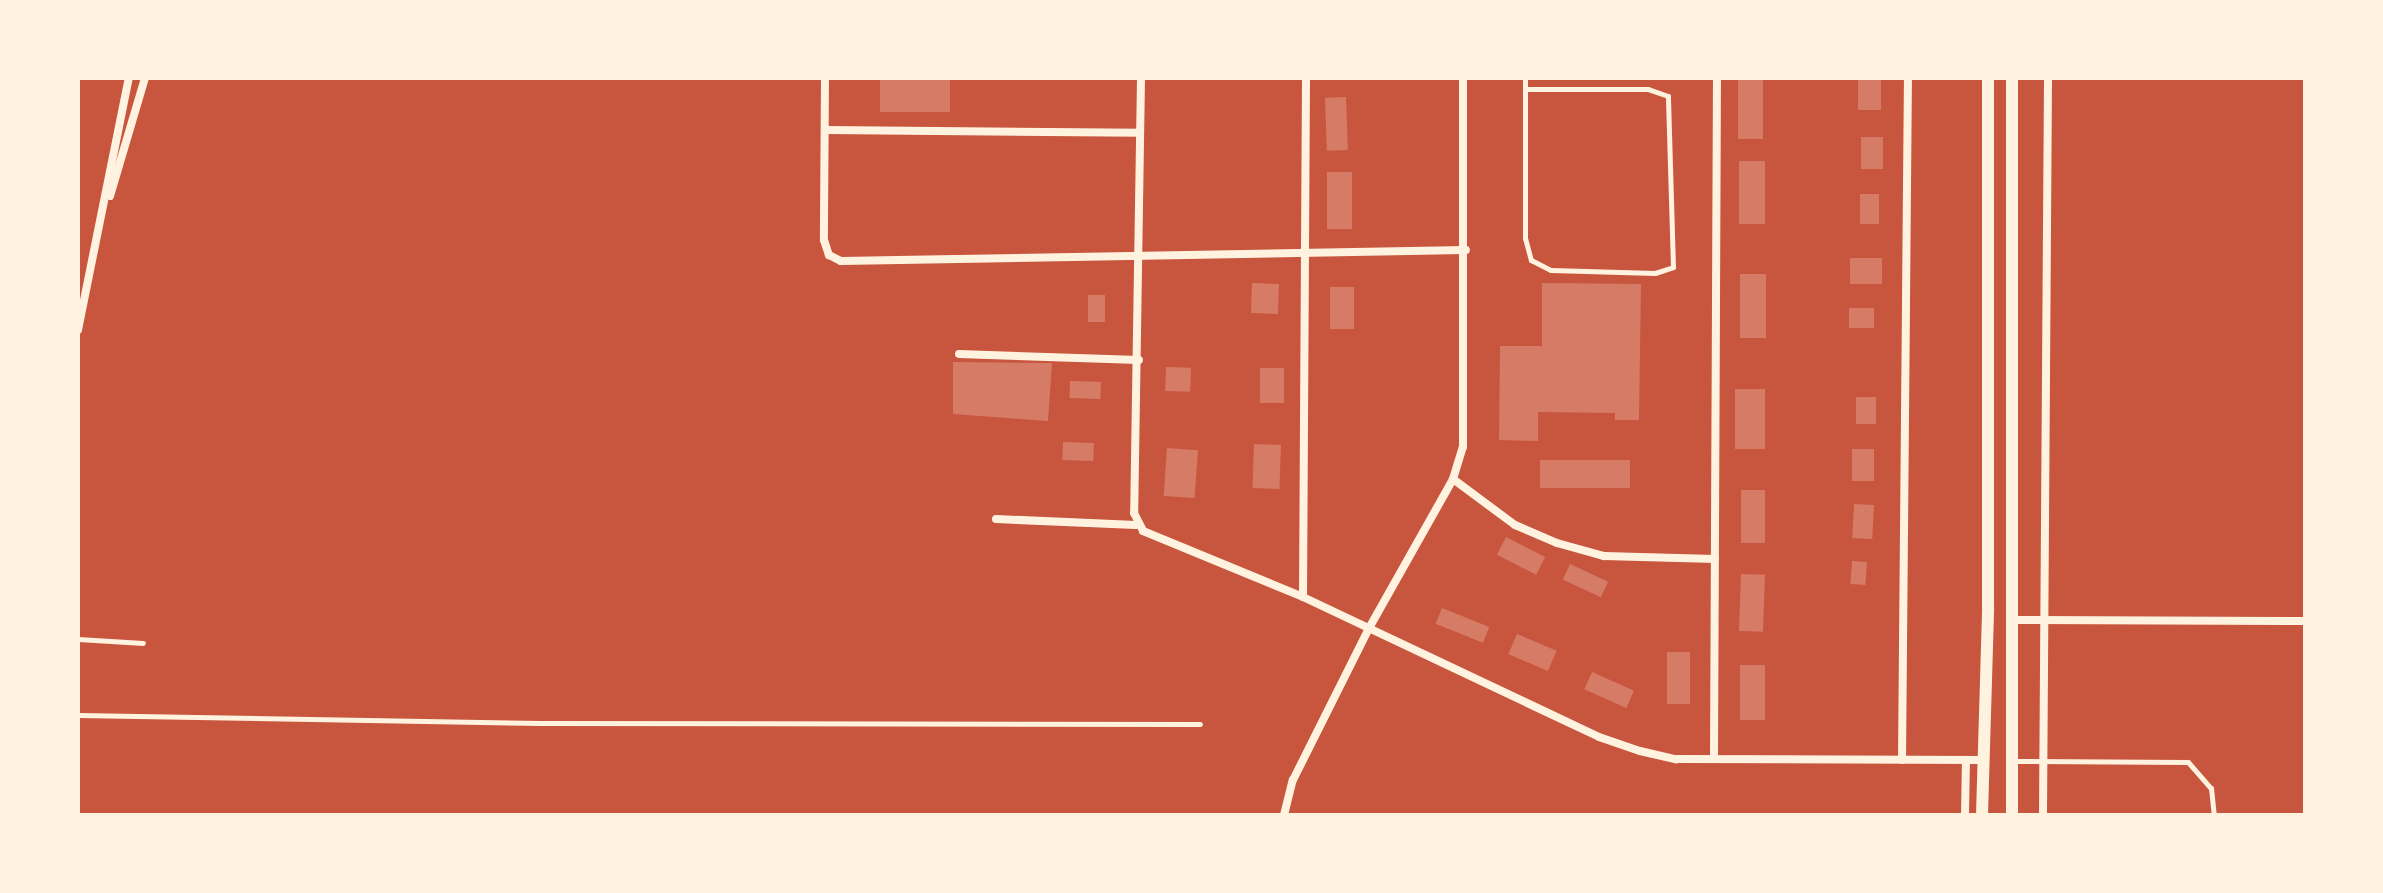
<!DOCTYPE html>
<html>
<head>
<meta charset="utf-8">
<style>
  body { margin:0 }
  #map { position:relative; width:2383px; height:893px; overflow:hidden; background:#c8553d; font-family:"Open Sans",sans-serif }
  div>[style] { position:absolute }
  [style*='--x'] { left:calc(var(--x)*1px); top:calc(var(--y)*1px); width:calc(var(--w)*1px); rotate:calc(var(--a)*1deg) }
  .building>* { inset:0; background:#d67c66; transform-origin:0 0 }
  .service>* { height:5px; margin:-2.5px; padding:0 2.5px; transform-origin:2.5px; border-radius:2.5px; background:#fff3e0 }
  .minor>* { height:8px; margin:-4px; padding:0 4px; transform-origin:4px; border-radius:4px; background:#fff3e0 }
  .tertiary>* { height:12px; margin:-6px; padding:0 6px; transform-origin:6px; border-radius:6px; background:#fff3e0 }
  span { translate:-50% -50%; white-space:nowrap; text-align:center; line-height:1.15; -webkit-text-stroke:6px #fff3e0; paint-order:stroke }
  .frame { position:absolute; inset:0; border:80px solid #fff3e0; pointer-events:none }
</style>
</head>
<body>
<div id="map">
  <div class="building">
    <i style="left:880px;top:78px;width:70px;height:34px"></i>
    <i style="left:1858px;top:78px;width:23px;height:32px"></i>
    <i style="left:1738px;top:79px;width:25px;height:60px"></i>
    <i style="left:1346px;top:97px;width:53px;height:21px;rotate:88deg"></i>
    <i style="left:1861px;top:137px;width:22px;height:32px"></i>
    <i style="left:1739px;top:161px;width:26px;height:63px"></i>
    <i style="left:1327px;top:172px;width:25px;height:57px"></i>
    <i style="left:1860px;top:194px;width:19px;height:30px"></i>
    <i style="left:1850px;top:258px;width:32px;height:26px"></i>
    <i style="left:1740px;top:274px;width:26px;height:64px"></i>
    <i style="left:1252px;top:283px;width:27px;height:30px;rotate:2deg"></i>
    <i style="clip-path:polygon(1542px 283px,1641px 284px,1639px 420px,1615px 420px,1615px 413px,1538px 412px,1538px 441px,1499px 440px,1500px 346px,1542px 346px)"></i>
    <i style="left:1330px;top:287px;width:24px;height:42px"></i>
    <i style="left:1088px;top:295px;width:17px;height:27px"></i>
    <i style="left:1849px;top:308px;width:25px;height:20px"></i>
    <i style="clip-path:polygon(953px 362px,1052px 363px,1048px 421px,953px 414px)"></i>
    <i style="left:1166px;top:367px;width:25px;height:24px;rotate:2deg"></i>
    <i style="left:1260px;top:368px;width:24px;height:35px"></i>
    <i style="left:1070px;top:381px;width:31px;height:17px;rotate:2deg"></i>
    <i style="left:1735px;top:389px;width:30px;height:60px"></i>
    <i style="left:1856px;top:397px;width:20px;height:27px"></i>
    <i style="left:1063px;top:442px;width:31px;height:18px;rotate:2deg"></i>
    <i style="left:1254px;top:444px;width:27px;height:44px;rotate:2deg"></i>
    <i style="left:1167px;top:448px;width:31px;height:48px;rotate:4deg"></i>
    <i style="left:1852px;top:449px;width:22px;height:32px"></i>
    <i style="left:1540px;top:460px;width:90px;height:28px"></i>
    <i style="left:1741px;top:490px;width:24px;height:53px"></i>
    <i style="left:1854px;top:504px;width:20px;height:34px;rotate:3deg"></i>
    <i style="left:1506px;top:537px;width:44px;height:20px;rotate:27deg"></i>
    <i style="left:1852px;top:561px;width:15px;height:23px;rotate:4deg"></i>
    <i style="left:1570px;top:564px;width:42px;height:17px;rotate:25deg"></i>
    <i style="left:1741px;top:574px;width:24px;height:57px;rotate:2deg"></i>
    <i style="left:1442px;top:608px;width:51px;height:17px;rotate:22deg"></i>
    <i style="left:1517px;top:634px;width:43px;height:22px;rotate:23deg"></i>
    <i style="left:1667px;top:652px;width:23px;height:52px"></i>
    <i style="left:1740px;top:665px;width:25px;height:55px"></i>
    <i style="left:1592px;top:672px;width:46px;height:19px;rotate:24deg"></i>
  </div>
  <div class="service">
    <i style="--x:1525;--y:78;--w:160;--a:90"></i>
    <i style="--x:1525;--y:238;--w:23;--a:75"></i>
    <i style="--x:1531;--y:260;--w:22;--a:27"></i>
    <i style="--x:1551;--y:270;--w:104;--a:1.7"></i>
    <i style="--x:1655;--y:273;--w:19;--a:-18"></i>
    <i style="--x:1673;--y:267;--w:171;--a:-91.7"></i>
    <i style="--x:1668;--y:96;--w:21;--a:-161"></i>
    <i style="--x:1648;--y:89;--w:123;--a:180"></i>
    <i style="--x:78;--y:639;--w:65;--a:3.5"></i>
    <i style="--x:78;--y:715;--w:463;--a:1"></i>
    <i style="--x:541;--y:723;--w:659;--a:0.09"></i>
    <i style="--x:2011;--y:761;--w:177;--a:0.3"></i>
    <i style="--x:2188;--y:762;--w:35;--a:49"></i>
    <i style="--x:2211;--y:788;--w:27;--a:84"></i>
  </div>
  <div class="minor">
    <i style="--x:825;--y:78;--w:162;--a:90.4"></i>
    <i style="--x:824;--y:240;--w:16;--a:72"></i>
    <i style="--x:829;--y:255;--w:13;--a:27"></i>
    <i style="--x:841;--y:261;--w:625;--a:-1.01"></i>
    <i style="--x:1141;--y:78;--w:435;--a:90.9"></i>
    <i style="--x:1134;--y:513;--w:20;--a:63"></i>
    <i style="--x:1143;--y:531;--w:173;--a:22.4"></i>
    <i style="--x:1303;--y:597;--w:327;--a:25.3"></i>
    <i style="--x:1599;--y:737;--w:43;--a:18.9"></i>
    <i style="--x:1640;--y:751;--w:37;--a:13"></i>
    <i style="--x:1676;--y:759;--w:307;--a:0.2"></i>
    <i style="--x:825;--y:130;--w:315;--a:0.5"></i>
    <i style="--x:110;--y:196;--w:123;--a:-73.5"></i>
    <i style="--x:78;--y:330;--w:257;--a:-78.6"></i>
    <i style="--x:959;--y:354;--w:180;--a:1.9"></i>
    <i style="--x:1453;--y:479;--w:77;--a:36.6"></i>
    <i style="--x:1515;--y:525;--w:46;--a:23.2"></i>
    <i style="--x:1557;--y:543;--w:49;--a:15.5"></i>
    <i style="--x:1604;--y:556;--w:111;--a:1.5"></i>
    <i style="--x:996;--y:519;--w:140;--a:2.5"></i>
    <i style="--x:1303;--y:597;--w:519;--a:-89.67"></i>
    <i style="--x:2010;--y:620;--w:295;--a:0.2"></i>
    <i style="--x:1714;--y:759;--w:681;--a:-89.75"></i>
    <i style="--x:1902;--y:760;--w:682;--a:-89.5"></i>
    <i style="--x:1284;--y:815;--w:36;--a:-76"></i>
    <i style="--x:1293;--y:780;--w:168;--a:-63.4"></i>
    <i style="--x:1368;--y:630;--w:173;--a:-60.6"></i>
    <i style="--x:1453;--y:479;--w:34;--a:-73"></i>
    <i style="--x:1463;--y:447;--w:369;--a:-90"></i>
    <i style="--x:1965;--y:815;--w:55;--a:-89"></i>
    <i style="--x:2043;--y:815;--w:737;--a:-89.61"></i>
  </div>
  <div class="tertiary">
    <i style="--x:1982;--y:815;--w:208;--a:-88.3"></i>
    <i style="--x:1988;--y:607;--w:529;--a:-90"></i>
    <i style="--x:2012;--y:815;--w:737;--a:-90"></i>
  </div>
  <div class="frame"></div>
</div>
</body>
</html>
